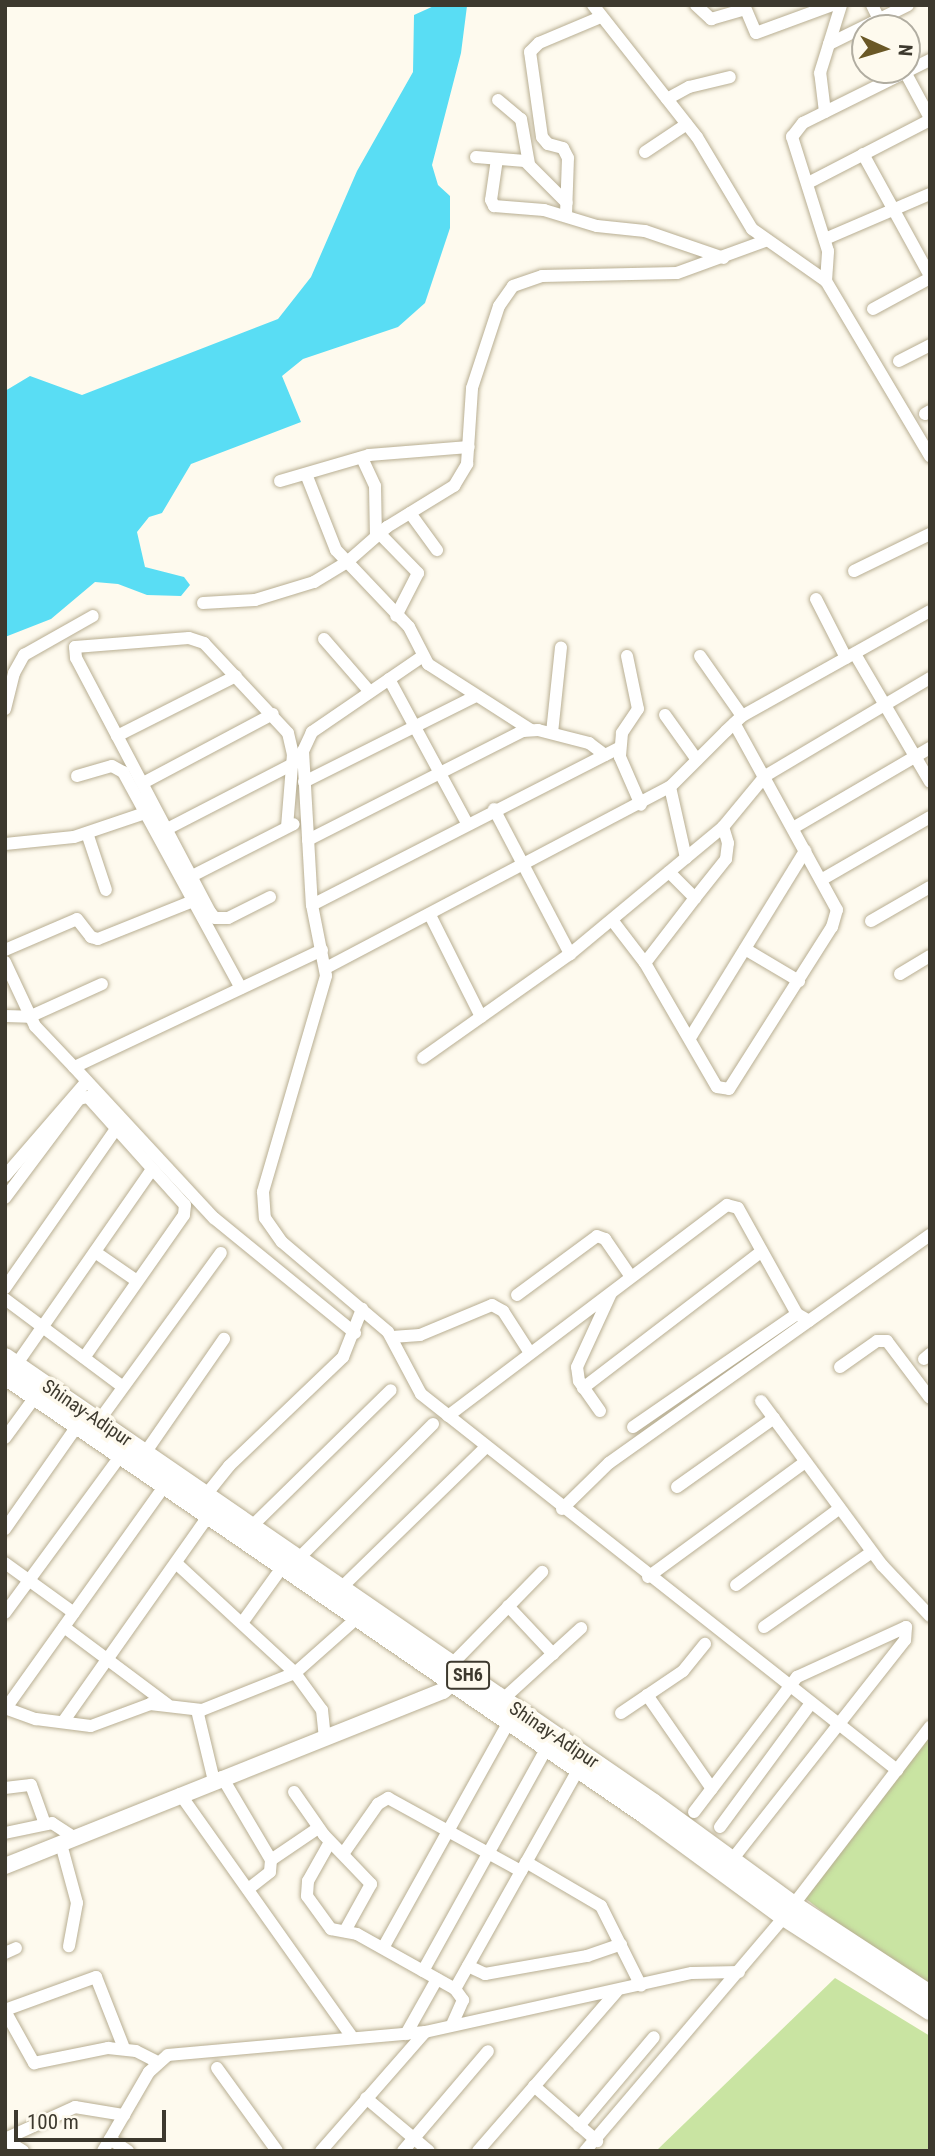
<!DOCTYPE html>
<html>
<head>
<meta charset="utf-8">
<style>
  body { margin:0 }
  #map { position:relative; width:935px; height:2156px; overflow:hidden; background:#fefaee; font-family:"Roboto Condensed",sans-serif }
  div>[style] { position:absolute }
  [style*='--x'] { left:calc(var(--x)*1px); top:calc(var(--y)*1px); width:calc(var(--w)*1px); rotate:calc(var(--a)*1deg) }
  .green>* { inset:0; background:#c9e4a2 }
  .water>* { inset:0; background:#59ddf4 }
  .roads { filter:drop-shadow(0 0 2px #b8ae92) drop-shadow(0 0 2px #b8ae92) }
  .street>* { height:12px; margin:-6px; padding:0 6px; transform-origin:6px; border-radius:6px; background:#fff }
  .secondary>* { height:16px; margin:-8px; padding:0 8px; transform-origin:8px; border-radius:8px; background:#fff }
  .primary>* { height:18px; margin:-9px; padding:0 9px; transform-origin:9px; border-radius:9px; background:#fff }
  span { translate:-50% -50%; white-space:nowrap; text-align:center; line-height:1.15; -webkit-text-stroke:7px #fefaee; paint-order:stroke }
  .shield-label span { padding:2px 5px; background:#fefaee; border:2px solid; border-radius:5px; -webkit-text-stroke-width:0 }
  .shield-label { font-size:18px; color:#3d392e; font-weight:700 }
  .street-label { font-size:19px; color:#3d392e }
  .frame { position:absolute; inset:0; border:7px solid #3d392e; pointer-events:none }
  .north { position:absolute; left:851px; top:14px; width:70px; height:70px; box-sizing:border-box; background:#fefaee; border:2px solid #b1ada1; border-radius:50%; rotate:94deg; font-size:19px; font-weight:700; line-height:28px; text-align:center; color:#3d392e }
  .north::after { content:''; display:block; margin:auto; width:24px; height:32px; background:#6a5826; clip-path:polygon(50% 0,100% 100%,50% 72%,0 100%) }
  .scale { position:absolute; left:14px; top:2110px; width:152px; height:32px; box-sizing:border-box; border:4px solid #3d392e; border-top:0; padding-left:9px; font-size:21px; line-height:24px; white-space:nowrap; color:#3d392e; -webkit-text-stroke:5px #fefaee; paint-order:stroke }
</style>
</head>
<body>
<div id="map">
  <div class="green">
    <i style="clip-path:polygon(930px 1726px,930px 1988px,896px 1969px,796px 1891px)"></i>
    <i style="clip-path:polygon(835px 1978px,930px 2036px,930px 2151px,656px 2151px)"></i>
  </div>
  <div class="water">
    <i style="clip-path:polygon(436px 5px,467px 6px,461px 53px,432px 165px,438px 185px,450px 196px,450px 228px,425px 303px,398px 327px,303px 359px,282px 376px,301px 422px,191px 464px,162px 513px,149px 517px,137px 532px,145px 567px,184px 577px,190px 585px,181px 596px,147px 595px,118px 584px,95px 582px,51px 619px,5px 637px,5px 391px,30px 376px,82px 395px,278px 319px,311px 277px,357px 171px,413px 72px,414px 15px)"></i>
  </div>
  <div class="roads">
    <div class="street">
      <i style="--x:593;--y:5;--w:168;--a:51.8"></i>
      <i style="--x:697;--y:137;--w:107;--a:59.1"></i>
      <i style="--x:752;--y:229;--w:90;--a:35.1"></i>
      <i style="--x:826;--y:281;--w:204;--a:59.3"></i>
      <i style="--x:696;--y:5;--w:21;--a:43"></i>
      <i style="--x:711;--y:19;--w:35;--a:-16"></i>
      <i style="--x:744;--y:5;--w:30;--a:67"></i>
      <i style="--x:756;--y:33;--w:81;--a:-20.2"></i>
      <i style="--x:872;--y:5;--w:25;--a:64"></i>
      <i style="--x:829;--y:44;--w:88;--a:-26.3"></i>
      <i style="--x:904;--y:70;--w:55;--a:61.6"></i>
      <i style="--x:667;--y:99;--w:25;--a:-29"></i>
      <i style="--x:689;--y:87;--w:42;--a:-13.7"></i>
      <i style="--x:498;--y:100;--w:30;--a:40"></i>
      <i style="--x:521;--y:119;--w:46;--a:79.9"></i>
      <i style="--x:825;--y:112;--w:39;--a:-97"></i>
      <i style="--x:820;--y:73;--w:71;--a:-72.8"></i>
      <i style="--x:645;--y:152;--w:50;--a:-33.7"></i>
      <i style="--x:863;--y:154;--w:139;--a:61.2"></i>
      <i style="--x:476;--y:157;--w:49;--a:4.7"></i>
      <i style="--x:525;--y:161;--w:59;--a:45"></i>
      <i style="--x:497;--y:159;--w:41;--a:98.3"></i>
      <i style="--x:491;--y:200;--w:7;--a:63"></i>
      <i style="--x:494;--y:206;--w:50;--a:4.6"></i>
      <i style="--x:544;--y:210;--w:55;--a:16.8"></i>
      <i style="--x:597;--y:226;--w:48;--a:5.9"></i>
      <i style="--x:645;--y:231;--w:83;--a:18.9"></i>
      <i style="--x:808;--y:183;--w:137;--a:-27.3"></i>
      <i style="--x:566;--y:215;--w:57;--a:-88"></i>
      <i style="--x:568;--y:158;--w:11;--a:-117"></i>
      <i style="--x:563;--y:148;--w:16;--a:-165"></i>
      <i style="--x:548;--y:144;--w:9;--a:-131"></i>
      <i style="--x:542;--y:137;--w:86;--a:-98"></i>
      <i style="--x:530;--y:52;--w:13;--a:-45"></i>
      <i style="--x:539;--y:43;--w:67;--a:-22.8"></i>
      <i style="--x:825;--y:239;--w:114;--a:-23.2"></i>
      <i style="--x:826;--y:281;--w:30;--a:-86"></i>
      <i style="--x:828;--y:251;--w:120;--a:-107.5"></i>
      <i style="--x:792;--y:137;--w:18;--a:-52"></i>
      <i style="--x:803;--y:123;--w:142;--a:-26.4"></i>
      <i style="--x:873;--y:309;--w:65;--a:-28.5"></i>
      <i style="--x:899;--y:361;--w:35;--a:-27"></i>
      <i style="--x:925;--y:414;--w:6;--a:-31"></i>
      <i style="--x:362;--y:458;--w:31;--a:65"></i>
      <i style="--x:375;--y:486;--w:50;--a:88.9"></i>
      <i style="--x:306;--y:474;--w:82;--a:68.5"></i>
      <i style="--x:336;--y:550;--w:106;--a:46.5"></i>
      <i style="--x:409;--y:627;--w:42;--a:62.8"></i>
      <i style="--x:428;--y:664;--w:122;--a:32.7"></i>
      <i style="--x:280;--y:481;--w:93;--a:-16.3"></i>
      <i style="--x:369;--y:455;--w:100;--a:-4.6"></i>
      <i style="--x:410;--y:513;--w:46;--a:53.9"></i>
      <i style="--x:379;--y:533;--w:56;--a:45.7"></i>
      <i style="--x:418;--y:573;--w:48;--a:117.1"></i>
      <i style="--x:854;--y:571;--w:85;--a:-26"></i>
      <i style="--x:816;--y:599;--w:66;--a:63"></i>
      <i style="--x:203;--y:603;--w:52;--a:-3.3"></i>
      <i style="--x:255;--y:600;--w:62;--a:-17"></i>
      <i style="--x:314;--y:582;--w:37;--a:-31"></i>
      <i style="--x:346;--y:563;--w:55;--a:-41.3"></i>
      <i style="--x:387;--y:527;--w:79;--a:-31.5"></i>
      <i style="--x:454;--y:486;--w:26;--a:-59"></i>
      <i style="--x:467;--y:464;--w:76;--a:-86.2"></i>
      <i style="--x:472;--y:388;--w:86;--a:-71.8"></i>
      <i style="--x:499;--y:306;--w:24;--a:-55"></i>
      <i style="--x:513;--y:286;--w:31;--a:-19"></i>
      <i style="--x:542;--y:276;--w:135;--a:-1.3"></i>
      <i style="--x:677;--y:273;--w:94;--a:-20"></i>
      <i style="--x:324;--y:639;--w:70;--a:49"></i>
      <i style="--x:855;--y:654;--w:148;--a:59.6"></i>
      <i style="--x:423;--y:656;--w:135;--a:145.6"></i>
      <i style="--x:312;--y:732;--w:21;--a:115"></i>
      <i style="--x:303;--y:751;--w:154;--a:86.7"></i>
      <i style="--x:312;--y:905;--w:72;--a:78.8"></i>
      <i style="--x:326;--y:976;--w:225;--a:106.3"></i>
      <i style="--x:263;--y:1192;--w:26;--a:86"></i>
      <i style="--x:265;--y:1218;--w:29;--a:55"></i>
      <i style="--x:282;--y:1242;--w:139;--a:40.3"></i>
      <i style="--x:388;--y:1332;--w:70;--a:62"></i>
      <i style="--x:421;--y:1394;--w:607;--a:38.31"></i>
      <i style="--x:627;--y:656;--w:54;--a:78.3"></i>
      <i style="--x:638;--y:709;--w:29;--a:124"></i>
      <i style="--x:622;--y:733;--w:24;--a:95"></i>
      <i style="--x:620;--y:757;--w:52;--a:66.4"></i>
      <i style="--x:700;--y:656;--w:73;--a:55"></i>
      <i style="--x:389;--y:679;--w:164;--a:61.6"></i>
      <i style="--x:5;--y:709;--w:37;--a:-76"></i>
      <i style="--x:14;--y:673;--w:21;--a:-61"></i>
      <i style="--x:24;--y:655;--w:79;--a:-29.5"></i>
      <i style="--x:665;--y:715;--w:55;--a:54.6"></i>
      <i style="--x:552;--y:733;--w:86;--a:-84"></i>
      <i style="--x:117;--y:736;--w:133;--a:-26.8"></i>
      <i style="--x:77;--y:776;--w:36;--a:-16"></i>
      <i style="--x:112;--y:766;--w:13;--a:29"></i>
      <i style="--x:123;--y:772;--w:246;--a:61.4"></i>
      <i style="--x:304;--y:782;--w:192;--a:-26.6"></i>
      <i style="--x:143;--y:783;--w:147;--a:-28"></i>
      <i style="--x:494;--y:809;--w:164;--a:62.3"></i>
      <i style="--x:793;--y:828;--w:159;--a:-30.3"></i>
      <i style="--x:167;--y:829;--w:142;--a:-27.3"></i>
      <i style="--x:87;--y:833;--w:60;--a:71.6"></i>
      <i style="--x:308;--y:840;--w:241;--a:-26.9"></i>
      <i style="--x:523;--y:731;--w:15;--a:-4"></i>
      <i style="--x:538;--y:730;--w:53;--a:14.3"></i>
      <i style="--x:589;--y:743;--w:20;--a:37"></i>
      <i style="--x:5;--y:844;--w:69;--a:-5.8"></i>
      <i style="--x:74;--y:837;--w:75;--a:-18.7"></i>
      <i style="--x:686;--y:858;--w:73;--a:-102.7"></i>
      <i style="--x:670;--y:787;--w:79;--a:-45"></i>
      <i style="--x:726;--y:731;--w:22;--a:-43"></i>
      <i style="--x:742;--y:716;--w:215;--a:-29.2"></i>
      <i style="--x:669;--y:872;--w:37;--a:45"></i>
      <i style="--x:695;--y:898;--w:82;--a:127.6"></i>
      <i style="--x:645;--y:963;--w:143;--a:59.9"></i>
      <i style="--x:717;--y:1087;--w:12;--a:9"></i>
      <i style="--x:729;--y:1089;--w:192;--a:-57.6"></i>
      <i style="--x:832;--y:927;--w:18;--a:-74"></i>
      <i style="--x:837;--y:910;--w:213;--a:-118.8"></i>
      <i style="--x:192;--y:876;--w:114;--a:-27"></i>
      <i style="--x:821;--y:880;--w:126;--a:-30"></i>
      <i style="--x:270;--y:897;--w:47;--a:153.4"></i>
      <i style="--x:228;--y:918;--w:13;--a:180"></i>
      <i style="--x:215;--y:918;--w:8;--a:-130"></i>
      <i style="--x:210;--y:912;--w:287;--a:-117.8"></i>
      <i style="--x:76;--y:658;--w:11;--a:-95"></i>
      <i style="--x:75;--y:647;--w:114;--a:-4.5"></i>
      <i style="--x:189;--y:638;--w:16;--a:18"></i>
      <i style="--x:204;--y:643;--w:123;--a:47"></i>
      <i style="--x:288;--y:733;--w:22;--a:77"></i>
      <i style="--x:293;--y:754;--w:73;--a:94.7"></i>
      <i style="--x:695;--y:898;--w:50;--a:-51.5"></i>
      <i style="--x:726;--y:859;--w:16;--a:-83"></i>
      <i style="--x:728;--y:843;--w:17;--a:-107"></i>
      <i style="--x:312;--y:905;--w:345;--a:-27.1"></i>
      <i style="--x:430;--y:915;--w:114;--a:63.4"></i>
      <i style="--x:612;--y:920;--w:54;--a:52.5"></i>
      <i style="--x:871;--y:921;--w:68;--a:-30"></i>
      <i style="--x:745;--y:949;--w:63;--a:30.7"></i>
      <i style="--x:5;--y:950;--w:78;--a:-23.3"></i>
      <i style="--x:77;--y:919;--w:23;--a:52"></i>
      <i style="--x:91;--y:937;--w:7;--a:16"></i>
      <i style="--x:98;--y:939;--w:102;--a:-21.8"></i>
      <i style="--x:322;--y:950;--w:274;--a:154.7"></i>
      <i style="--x:74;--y:1067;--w:206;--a:47.2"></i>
      <i style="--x:214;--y:1218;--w:182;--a:39.2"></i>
      <i style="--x:5;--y:962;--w:71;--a:64.9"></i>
      <i style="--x:35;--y:1026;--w:57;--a:46.4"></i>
      <i style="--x:326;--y:968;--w:389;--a:-27.8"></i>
      <i style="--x:900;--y:974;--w:35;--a:-31"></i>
      <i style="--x:5;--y:1016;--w:24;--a:2"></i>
      <i style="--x:29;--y:1017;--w:80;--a:-24.3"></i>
      <i style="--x:690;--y:1038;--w:220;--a:-58.4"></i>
      <i style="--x:423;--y:1058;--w:180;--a:-35.3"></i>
      <i style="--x:570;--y:954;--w:199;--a:-39.7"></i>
      <i style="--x:723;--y:827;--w:66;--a:-50.5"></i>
      <i style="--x:765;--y:776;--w:192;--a:-30.7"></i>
      <i style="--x:5;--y:1176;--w:125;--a:-49.2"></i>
      <i style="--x:5;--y:1198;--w:124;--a:-53.2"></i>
      <i style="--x:79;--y:1099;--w:9;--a:-13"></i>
      <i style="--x:88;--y:1097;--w:145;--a:48.1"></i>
      <i style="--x:185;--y:1205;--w:10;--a:96"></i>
      <i style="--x:184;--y:1215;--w:174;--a:125"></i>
      <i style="--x:95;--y:1252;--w:51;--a:34.6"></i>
      <i style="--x:5;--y:1288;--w:194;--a:-55.1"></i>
      <i style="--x:517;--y:1295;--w:99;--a:-36.4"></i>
      <i style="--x:597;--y:1236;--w:9;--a:21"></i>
      <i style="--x:605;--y:1239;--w:46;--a:55.6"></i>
      <i style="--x:5;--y:1299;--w:147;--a:36.7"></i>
      <i style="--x:392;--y:1337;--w:28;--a:-4"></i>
      <i style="--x:420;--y:1335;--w:78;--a:-22.6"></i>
      <i style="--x:492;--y:1305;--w:13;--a:29"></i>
      <i style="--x:503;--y:1311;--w:50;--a:57.3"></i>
      <i style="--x:924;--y:1359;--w:8;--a:-40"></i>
      <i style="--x:16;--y:1365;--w:236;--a:-55.2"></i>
      <i style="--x:840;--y:1367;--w:45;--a:-35.1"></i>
      <i style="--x:877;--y:1341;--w:10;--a:0"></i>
      <i style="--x:887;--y:1341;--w:71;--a:53"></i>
      <i style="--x:583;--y:1388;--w:225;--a:-37.4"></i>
      <i style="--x:761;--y:1401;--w:204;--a:53.6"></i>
      <i style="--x:882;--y:1565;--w:70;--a:46.7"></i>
      <i style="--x:600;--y:1411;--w:37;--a:-125"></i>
      <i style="--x:579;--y:1381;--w:14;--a:-98"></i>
      <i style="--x:577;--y:1367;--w:81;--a:-65.3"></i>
      <i style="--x:448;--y:1416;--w:350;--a:-37.1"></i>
      <i style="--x:727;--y:1205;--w:11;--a:15"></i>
      <i style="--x:738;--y:1208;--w:121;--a:60.9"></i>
      <i style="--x:797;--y:1314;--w:14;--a:30"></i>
      <i style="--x:98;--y:1422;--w:209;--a:-54"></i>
      <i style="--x:633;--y:1427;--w:199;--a:-34.6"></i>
      <i style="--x:5;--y:1438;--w:51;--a:-53.8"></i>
      <i style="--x:145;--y:1453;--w:139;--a:-55.3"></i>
      <i style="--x:677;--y:1487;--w:119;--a:-35.4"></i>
      <i style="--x:201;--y:1501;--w:45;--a:-51.3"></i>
      <i style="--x:229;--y:1466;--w:158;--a:-43.7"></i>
      <i style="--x:343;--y:1357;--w:52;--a:-68.4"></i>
      <i style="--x:562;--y:1509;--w:66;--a:-44.4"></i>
      <i style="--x:609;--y:1463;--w:394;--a:-35.4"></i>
      <i style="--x:252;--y:1526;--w:194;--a:-44.4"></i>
      <i style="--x:5;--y:1529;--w:126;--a:-55"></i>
      <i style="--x:298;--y:1559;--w:191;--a:-45"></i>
      <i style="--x:5;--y:1563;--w:85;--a:35.9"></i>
      <i style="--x:176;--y:1563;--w:162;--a:42.7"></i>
      <i style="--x:295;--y:1673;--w:46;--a:53.9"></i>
      <i style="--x:322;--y:1710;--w:27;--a:84"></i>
      <i style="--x:648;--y:1577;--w:195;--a:-36.2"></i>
      <i style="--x:736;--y:1585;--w:129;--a:-36.5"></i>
      <i style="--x:341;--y:1588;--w:202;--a:-44.2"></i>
      <i style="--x:508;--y:1606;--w:66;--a:46.8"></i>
      <i style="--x:5;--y:1613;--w:196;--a:-53.7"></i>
      <i style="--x:242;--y:1623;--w:70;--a:-54.3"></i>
      <i style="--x:64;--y:1627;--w:129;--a:36.8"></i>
      <i style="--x:764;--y:1627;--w:131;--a:-34.8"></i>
      <i style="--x:452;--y:1664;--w:129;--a:-45.6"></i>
      <i style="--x:647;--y:1695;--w:114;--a:55.3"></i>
      <i style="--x:502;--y:1700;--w:107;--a:-42.3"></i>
      <i style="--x:5;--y:1708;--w:33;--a:20"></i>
      <i style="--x:36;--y:1719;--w:55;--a:7.3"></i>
      <i style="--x:91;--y:1726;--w:63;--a:-20.4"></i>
      <i style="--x:150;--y:1704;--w:52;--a:6.6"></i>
      <i style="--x:202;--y:1710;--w:100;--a:-21.7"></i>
      <i style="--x:295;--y:1673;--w:83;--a:-41.6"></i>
      <i style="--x:6;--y:1708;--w:274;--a:-54.5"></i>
      <i style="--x:197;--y:1710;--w:73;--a:76.5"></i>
      <i style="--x:621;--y:1713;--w:75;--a:-34.1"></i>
      <i style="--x:683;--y:1671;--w:35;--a:-51"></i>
      <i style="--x:63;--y:1722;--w:253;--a:-54.8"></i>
      <i style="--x:222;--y:1777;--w:96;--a:59.4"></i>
      <i style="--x:271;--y:1860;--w:12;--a:95"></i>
      <i style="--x:270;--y:1872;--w:28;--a:142"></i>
      <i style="--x:5;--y:1788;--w:26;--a:-7"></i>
      <i style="--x:31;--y:1785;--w:41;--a:70.3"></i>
      <i style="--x:294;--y:1792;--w:52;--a:55.1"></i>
      <i style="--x:324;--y:1835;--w:68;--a:46.2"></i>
      <i style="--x:371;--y:1884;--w:54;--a:119"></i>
      <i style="--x:180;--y:1794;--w:298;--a:54.7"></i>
      <i style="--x:694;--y:1812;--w:170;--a:-52.7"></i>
      <i style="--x:797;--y:1677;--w:120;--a:-24.6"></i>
      <i style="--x:906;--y:1627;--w:13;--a:94"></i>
      <i style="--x:905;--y:1640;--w:280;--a:128.2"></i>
      <i style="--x:720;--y:1827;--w:154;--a:-53.7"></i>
      <i style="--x:5;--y:1833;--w:48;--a:-12"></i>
      <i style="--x:52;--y:1823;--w:27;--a:33"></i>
      <i style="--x:330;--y:1842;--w:45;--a:119.4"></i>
      <i style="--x:308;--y:1881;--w:15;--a:94"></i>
      <i style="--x:307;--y:1896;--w:41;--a:54"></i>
      <i style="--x:331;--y:1929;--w:26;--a:11"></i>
      <i style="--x:357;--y:1934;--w:112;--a:29.3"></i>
      <i style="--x:455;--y:1989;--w:14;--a:54"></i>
      <i style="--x:463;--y:2000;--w:27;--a:114"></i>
      <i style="--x:61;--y:1844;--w:61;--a:74.8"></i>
      <i style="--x:77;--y:1903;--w:44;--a:100.5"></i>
      <i style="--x:343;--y:1854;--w:61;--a:-55"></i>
      <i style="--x:378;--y:1804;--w:12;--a:-31"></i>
      <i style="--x:388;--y:1798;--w:152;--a:28.8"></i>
      <i style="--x:271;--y:1860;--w:57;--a:-34.2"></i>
      <i style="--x:526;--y:1862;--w:87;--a:30.4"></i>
      <i style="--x:601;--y:1906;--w:89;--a:63.4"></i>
      <i style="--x:383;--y:1948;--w:257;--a:-60.9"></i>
      <i style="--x:5;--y:1953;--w:12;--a:-24"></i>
      <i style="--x:468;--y:1966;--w:19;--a:25"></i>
      <i style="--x:485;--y:1974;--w:104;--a:-10"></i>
      <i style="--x:587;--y:1956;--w:36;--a:-19"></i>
      <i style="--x:423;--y:1971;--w:254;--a:-61"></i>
      <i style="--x:455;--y:1989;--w:251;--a:-60.7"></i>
      <i style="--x:5;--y:2010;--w:97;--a:-19.9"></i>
      <i style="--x:96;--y:1977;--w:76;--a:68.5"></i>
      <i style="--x:5;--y:2011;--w:60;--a:60.9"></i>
      <i style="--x:34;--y:2063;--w:76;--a:-11.5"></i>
      <i style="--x:108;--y:2048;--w:28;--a:6"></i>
      <i style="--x:136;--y:2051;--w:25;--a:27"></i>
      <i style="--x:406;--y:2034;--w:63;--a:-60.6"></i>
      <i style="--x:217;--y:2068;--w:102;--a:54.1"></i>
      <i style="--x:534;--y:2086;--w:84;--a:41.1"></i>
      <i style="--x:366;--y:2098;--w:82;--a:40.1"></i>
      <i style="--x:579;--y:2126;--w:116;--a:-49.9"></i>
      <i style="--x:5;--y:2139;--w:77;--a:-24.6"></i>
      <i style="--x:75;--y:2107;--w:50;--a:9.3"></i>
      <i style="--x:110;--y:2139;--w:22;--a:34"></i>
      <i style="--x:5;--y:2140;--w:21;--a:31"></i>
      <i style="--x:103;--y:2151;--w:91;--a:-59.8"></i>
      <i style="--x:149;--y:2072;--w:25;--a:-42"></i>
      <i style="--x:168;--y:2055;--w:258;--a:-5.1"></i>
      <i style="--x:425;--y:2032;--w:273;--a:-12.5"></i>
      <i style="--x:692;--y:1973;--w:47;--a:-1.2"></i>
      <i style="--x:321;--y:2151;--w:158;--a:-48.8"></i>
      <i style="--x:403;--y:2151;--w:131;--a:-49.6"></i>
      <i style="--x:478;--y:2151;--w:211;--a:-49"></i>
      <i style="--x:585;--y:2151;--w:307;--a:-49.6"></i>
      <i style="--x:784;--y:1917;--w:240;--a:-52.5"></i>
    </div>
    <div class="secondary">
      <i style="--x:5;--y:1866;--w:472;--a:-21.8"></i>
      <i style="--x:443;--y:1691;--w:23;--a:-41"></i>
    </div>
    <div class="primary">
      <i style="--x:5;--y:1357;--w:787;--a:34.5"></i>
      <i style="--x:654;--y:1803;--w:173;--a:36.1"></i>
      <i style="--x:794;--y:1905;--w:163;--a:33.2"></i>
      <i style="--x:5;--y:1376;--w:776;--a:34.45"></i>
      <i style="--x:645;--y:1815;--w:172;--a:36.3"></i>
      <i style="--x:784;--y:1917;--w:174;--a:32.8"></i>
    </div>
  </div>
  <div class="shield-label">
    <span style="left:468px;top:1675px">SH6</span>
  </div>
  <div class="street-label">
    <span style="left:87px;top:1413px;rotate:34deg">Shinay-Adipur</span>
    <span style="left:554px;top:1735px;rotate:34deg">Shinay-Adipur</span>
  </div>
  <div class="frame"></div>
  <div class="north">N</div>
  <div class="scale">100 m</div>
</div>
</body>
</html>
